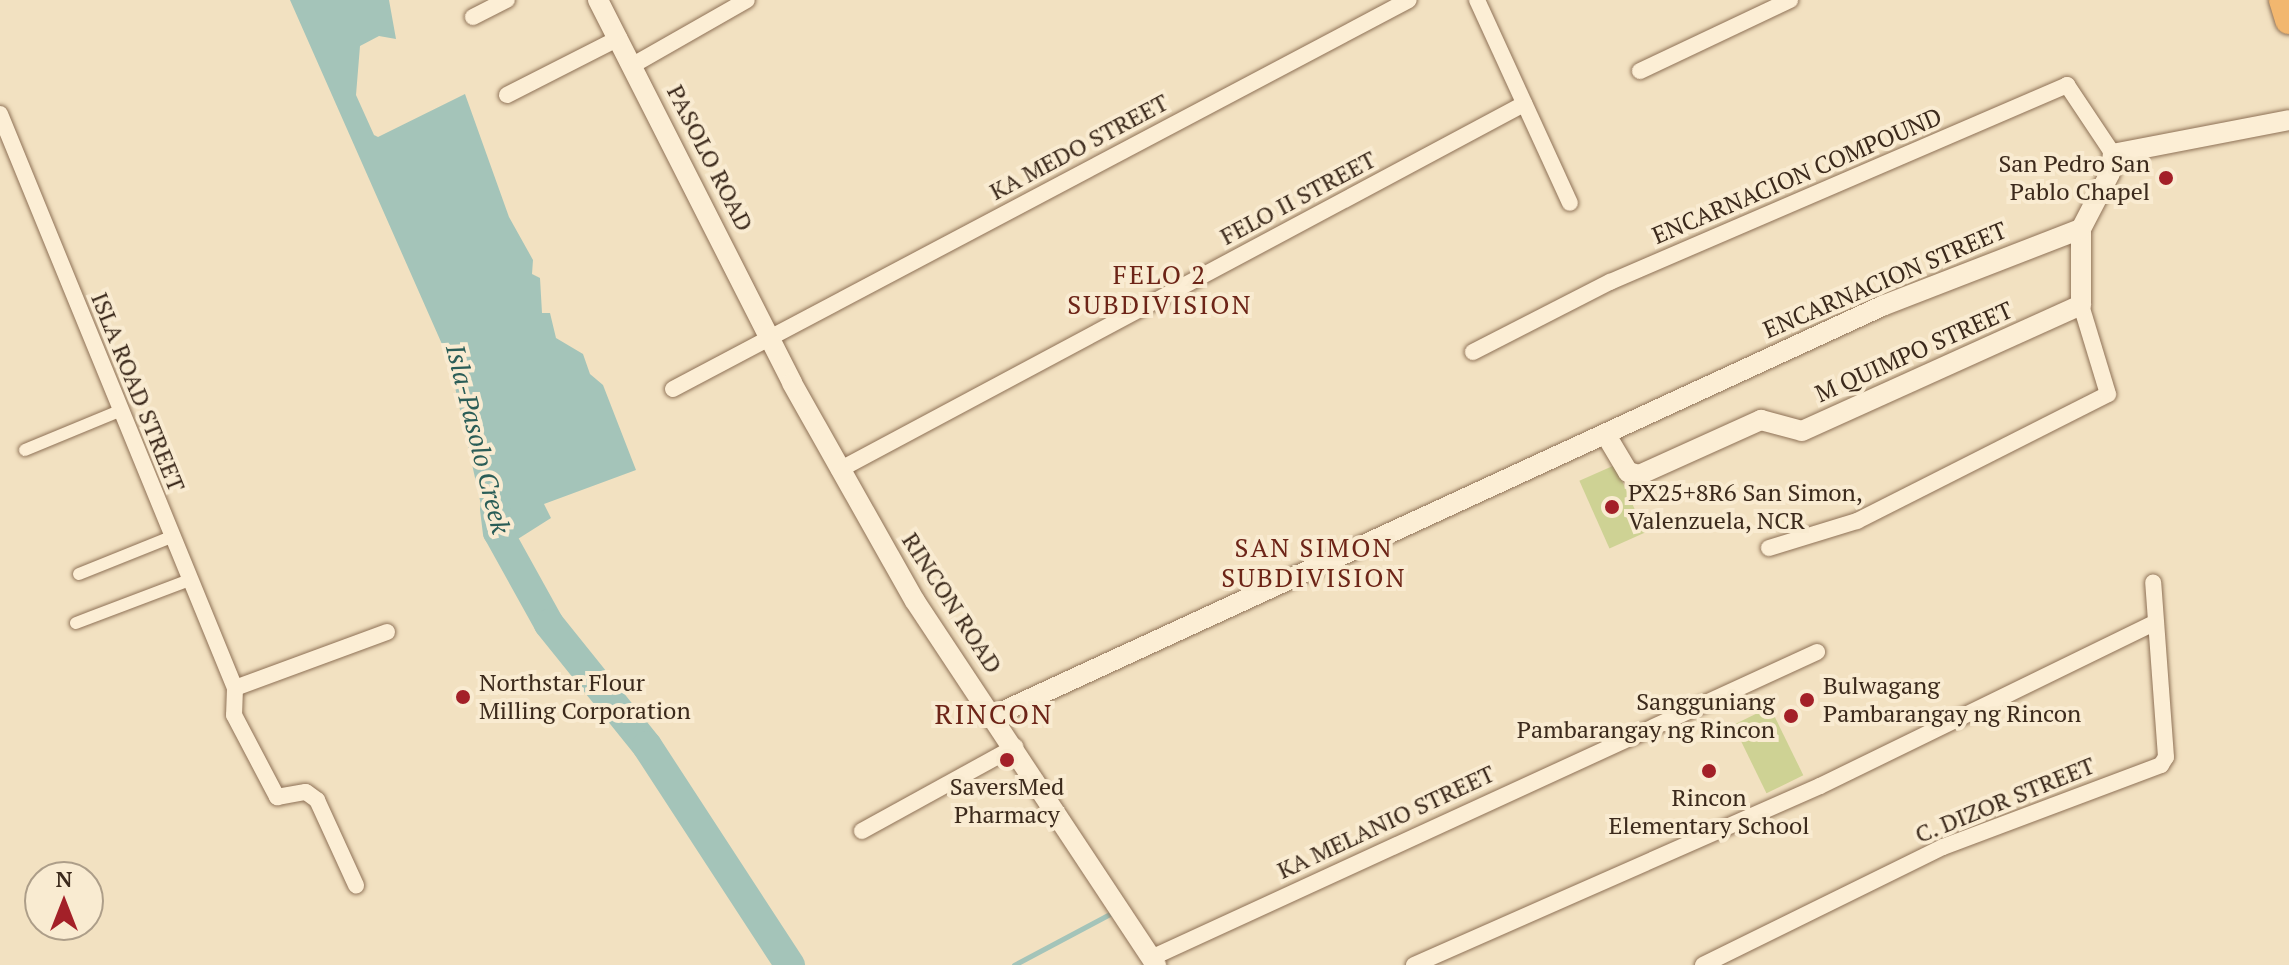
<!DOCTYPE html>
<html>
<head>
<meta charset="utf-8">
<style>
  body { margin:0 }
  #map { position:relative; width:2289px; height:965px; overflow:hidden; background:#f2e1c1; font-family:"PT Serif",serif }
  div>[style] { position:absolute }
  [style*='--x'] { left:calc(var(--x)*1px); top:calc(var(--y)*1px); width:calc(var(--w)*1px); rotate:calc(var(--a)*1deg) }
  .green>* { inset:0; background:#ced294; transform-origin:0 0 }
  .water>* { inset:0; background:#a4c4b9 }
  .stream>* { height:5px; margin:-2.5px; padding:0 2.5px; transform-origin:2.5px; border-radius:2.5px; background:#a4c4b9 }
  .river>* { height:30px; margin:-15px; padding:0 15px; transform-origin:15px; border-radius:15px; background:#a4c4b9 }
  .roads { filter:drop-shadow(0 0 2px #8e7156) drop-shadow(0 0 2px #8e7156) }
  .pedestrian>* { height:12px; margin:-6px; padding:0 6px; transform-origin:6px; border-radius:6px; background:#fceed5 }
  .minor>* { height:16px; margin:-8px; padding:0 8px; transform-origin:8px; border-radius:8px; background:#fceed5 }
  .tertiary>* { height:20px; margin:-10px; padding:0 10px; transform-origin:10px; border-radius:10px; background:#fceed5 }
  .trunk>* { height:28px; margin:-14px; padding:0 14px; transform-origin:14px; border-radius:14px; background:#f2b76f }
  .dots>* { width:22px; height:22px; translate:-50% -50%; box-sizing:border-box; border:4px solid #f9ebd1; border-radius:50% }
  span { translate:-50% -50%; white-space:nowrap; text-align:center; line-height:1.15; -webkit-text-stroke:8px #f9ebd1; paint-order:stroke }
  .street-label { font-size:24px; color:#3c2a1c }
  .poi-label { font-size:24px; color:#3c2a1c }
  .right { translate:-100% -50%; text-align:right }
  .left { translate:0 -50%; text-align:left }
  .neighbourhood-label { font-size:26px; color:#6d2417; letter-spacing:2px }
  .water-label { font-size:26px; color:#2a5d57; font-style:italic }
  .quarter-label { font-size:28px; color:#6d2417; letter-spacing:2px }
  .north { position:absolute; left:24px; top:861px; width:80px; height:80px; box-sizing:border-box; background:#f9ebd1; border:2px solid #ad9e89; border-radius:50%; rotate:0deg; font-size:22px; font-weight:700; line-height:32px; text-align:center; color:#3c2a1c }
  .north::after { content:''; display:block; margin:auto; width:28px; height:36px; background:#a32028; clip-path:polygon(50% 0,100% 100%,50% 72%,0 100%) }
</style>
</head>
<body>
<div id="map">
  <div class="green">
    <i style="left:1615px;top:465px;width:74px;height:39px;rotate:66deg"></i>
    <i style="left:1770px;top:707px;width:76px;height:41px;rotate:64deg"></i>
  </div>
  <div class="water">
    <i style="clip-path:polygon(290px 0,389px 0,396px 39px,379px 36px,360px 46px,356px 95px,374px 135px,378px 137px,465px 94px,509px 217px,533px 260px,532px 274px,540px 278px,542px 313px,550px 313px,556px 338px,583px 354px,590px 374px,603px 385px,636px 470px,544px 504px,551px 518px,507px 546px,497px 547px,485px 523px,449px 360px)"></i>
  </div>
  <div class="stream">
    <i style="--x:1014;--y:965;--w:109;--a:-28"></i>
  </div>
  <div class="river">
    <i style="--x:495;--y:509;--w:23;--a:83"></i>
    <i style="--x:498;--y:532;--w:105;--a:61"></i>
    <i style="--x:549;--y:624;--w:156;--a:51.2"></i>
    <i style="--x:647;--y:746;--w:262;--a:56.9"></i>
  </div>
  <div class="roads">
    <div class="pedestrian">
      <i style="--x:25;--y:450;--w:102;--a:-22.5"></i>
      <i style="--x:79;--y:574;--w:99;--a:-21.9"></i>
      <i style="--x:76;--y:623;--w:121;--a:-20.8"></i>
    </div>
    <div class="minor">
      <i style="--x:1477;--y:0;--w:223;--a:65.4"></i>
      <i style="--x:473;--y:17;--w:38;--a:-27"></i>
      <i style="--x:633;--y:65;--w:131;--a:-29.7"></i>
      <i style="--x:1640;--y:71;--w:166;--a:-25.3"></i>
      <i style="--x:507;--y:95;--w:126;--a:-27"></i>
      <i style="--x:0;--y:114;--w:620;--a:67.74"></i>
      <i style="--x:235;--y:688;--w:27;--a:92"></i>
      <i style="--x:234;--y:715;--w:93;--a:62.3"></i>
      <i style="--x:277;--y:797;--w:29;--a:-10"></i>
      <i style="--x:306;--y:792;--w:14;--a:36"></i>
      <i style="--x:317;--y:800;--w:94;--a:65.4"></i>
      <i style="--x:1473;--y:352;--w:154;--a:-27.1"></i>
      <i style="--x:1610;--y:282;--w:498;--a:-23.3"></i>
      <i style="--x:2067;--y:85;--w:83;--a:56.3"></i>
      <i style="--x:673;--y:389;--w:832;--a:-27.86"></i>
      <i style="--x:839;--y:470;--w:777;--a:-28.12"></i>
      <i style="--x:1769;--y:548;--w:92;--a:-17.1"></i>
      <i style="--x:1857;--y:521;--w:281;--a:-26.8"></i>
      <i style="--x:2108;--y:394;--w:93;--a:-106.9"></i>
      <i style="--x:235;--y:688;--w:162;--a:-20.2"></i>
      <i style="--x:862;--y:831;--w:175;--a:-28.8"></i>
      <i style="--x:1151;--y:958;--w:733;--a:-24.68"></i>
      <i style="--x:1414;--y:965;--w:444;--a:-23.8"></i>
      <i style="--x:1820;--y:786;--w:372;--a:-26"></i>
      <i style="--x:1703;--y:965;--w:267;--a:-26.2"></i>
      <i style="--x:1943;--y:847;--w:233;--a:-20.6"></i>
      <i style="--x:2161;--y:765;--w:9;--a:-58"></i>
      <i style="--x:2166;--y:757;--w:175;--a:-94.2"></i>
    </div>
    <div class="tertiary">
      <i style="--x:598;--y:0;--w:429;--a:63.1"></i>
      <i style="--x:792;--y:383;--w:250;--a:60.6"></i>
      <i style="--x:915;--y:601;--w:437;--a:56.5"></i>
      <i style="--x:1606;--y:435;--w:43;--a:59.3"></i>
      <i style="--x:1628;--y:472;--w:11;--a:15"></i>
      <i style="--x:1639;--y:475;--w:134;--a:-24.3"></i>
      <i style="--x:1761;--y:420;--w:42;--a:15"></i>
      <i style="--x:1802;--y:431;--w:306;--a:-24.3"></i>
      <i style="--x:2081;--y:305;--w:76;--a:-90"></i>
      <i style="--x:995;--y:715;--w:977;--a:-24.75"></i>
      <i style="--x:1882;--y:306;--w:213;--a:-21.2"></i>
      <i style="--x:2081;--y:229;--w:63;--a:-62.6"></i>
      <i style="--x:2110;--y:173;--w:19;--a:-81"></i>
      <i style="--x:2113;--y:154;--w:179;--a:-10.9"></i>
    </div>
    <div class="trunk">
      <i style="--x:2283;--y:0;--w:21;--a:73"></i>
    </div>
  </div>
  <div class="dots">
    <i style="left:2166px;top:178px;background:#a32028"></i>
    <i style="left:1612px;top:507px;background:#a32028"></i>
    <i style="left:463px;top:697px;background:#a32028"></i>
    <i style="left:1807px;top:700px;background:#a32028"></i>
    <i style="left:1791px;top:716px;background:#a32028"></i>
    <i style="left:1007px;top:760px;background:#a32028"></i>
    <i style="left:1709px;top:771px;background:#a32028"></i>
  </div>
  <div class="street-label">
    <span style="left:1079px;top:147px;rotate:-28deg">KA MEDO STREET</span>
    <span style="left:710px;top:158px;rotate:63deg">PASOLO ROAD</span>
    <span style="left:1797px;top:176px;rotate:-23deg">ENCARNACION COMPOUND</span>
    <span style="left:1298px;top:198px;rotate:-28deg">FELO II STREET</span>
    <span style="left:1885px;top:280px;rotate:-23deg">ENCARNACION STREET</span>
    <span style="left:1914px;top:352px;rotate:-24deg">M QUIMPO STREET</span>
    <span style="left:138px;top:392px;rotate:68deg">ISLA ROAD STREET</span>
    <span style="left:952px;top:603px;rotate:57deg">RINCON ROAD</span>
    <span style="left:2005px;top:800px;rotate:-22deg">C. DIZOR STREET</span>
    <span style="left:1386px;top:822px;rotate:-25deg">KA MELANIO STREET</span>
  </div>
  <div class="poi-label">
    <span class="right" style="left:2150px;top:178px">San Pedro San<br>Pablo Chapel</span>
    <span class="left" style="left:1628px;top:507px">PX25+8R6 San Simon,<br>Valenzuela, NCR</span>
    <span class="left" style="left:479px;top:697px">Northstar Flour<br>Milling Corporation</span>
    <span class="left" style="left:1823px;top:700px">Bulwagang<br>Pambarangay ng Rincon</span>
    <span class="right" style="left:1775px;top:716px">Sangguniang<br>Pambarangay ng Rincon</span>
    <span style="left:1007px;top:801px">SaversMed<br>Pharmacy</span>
    <span style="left:1709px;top:812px">Rincon<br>Elementary School</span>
  </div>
  <div class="neighbourhood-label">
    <span style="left:1160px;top:290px">FELO 2<br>SUBDIVISION</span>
    <span style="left:1314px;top:563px">SAN SIMON<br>SUBDIVISION</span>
  </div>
  <div class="water-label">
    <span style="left:478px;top:439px;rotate:76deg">Isla-Pasolo Creek</span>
  </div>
  <div class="quarter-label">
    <span style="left:994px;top:714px">RINCON</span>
  </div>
  <div class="north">N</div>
</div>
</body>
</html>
